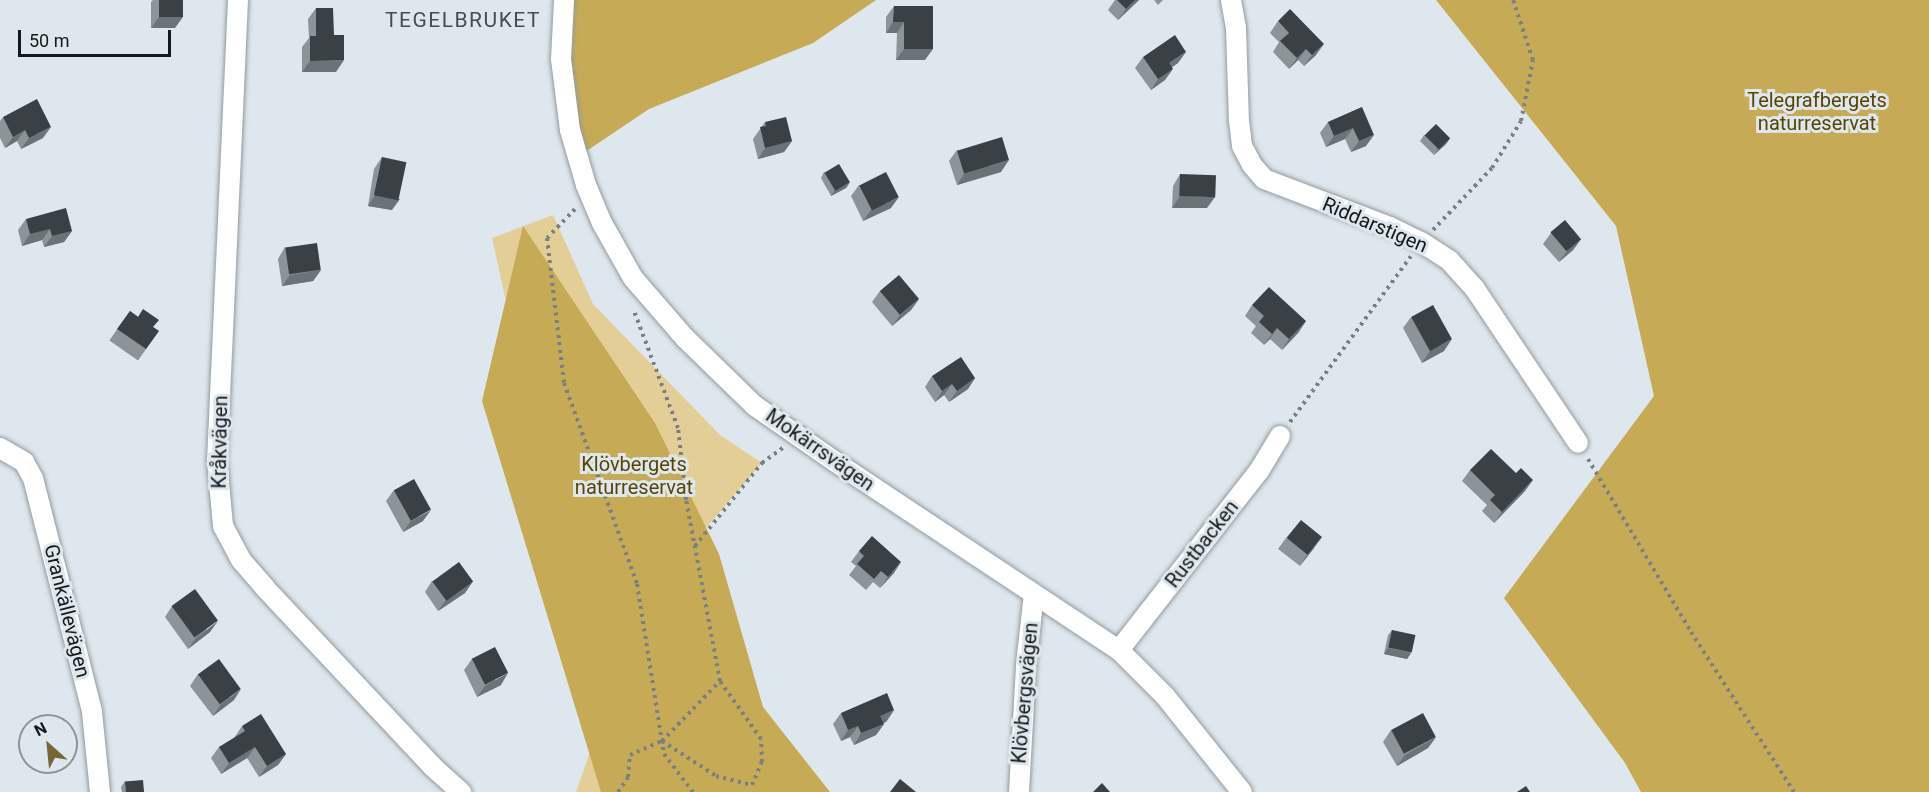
<!DOCTYPE html>
<html>
<head>
<meta charset="utf-8">
<style>
  body { margin:0 }
  #map { position:relative; width:1929px; height:792px; overflow:hidden; background:#dee7ed; font-family:Roboto,sans-serif }
  div>[style] { position:absolute }
  [style*='--x'] { left:calc(var(--x)*1px); top:calc(var(--y)*1px); width:calc(var(--w)*1px); rotate:calc(var(--a)*1deg) }
  .green>* { inset:0; background:#e2ce96 }
  .forest>* { inset:0; background:#c6aa56 }
  .path>* { height:4px; margin-top:-2px; transform-origin:0; background:repeating-linear-gradient(90deg,#798083 0 3px,transparent 0 7.5px) }
  .roads { filter:drop-shadow(0 0 2px #929ba0) drop-shadow(0 0 2px #929ba0) }
  .street>* { height:20px; margin:-10px; padding:0 10px; transform-origin:10px; border-radius:10px; background:#fff }
  .wall>* { inset:0; background:#8c949a; transform-origin:0 0 }
  .shaded-wall>* { inset:0; background:#6a7378 }
  .building>* { inset:0; background:#394146; transform-origin:0 0 }
  span { translate:-50% -50%; white-space:nowrap; text-align:center; line-height:1.15; -webkit-text-stroke:6px #dee7ed; paint-order:stroke }
  .park-label { font-size:20px; color:#594500 }
  .street-label { font-size:20px; color:#15191b }
  .neighbourhood-label { font-size:21px; color:#454d52; letter-spacing:1.5px }
  .north { position:absolute; left:18px; top:714px; width:60px; height:60px; box-sizing:border-box; background:#dee7ed; border:2px solid #8e9599; border-radius:50%; rotate:333deg; font-size:16px; font-weight:700; line-height:24px; text-align:center; color:#15191b }
  .north::after { content:''; display:block; margin:auto; width:21px; height:27px; background:#786734; clip-path:polygon(50% 0,100% 100%,50% 72%,0 100%) }
  .scale { position:absolute; left:18px; top:30px; width:153px; height:27px; box-sizing:border-box; border:3px solid #15191b; border-top:0; padding-left:8px; font-size:18px; line-height:21px; white-space:nowrap; color:#15191b; -webkit-text-stroke:4px #dee7ed; paint-order:stroke }
</style>
</head>
<body>
<div id="map">
  <div class="green">
    <i style="clip-path:polygon(553px 215px,593px 304px,720px 435px,762px 463px,690px 546px,770px 792px,576px 792px,600px 724px,492px 238px)"></i>
  </div>
  <div class="forest">
    <i style="clip-path:polygon(568px 0,876px 0,813px 43px,649px 109px,588px 150px,580px 151px,567px 33px)"></i>
    <i style="clip-path:polygon(1436px 0,1929px 0,1929px 792px,1641px 792px,1625px 763px,1504px 598px,1654px 396px,1616px 226px)"></i>
    <i style="clip-path:polygon(523px 226px,655px 423px,719px 554px,763px 707px,830px 792px,601px 792px,482px 401px)"></i>
  </div>
  <div class="path">
    <i style="--x:575;--y:209;--w:40;--a:134"></i>
    <i style="--x:547;--y:238;--w:146;--a:83.3"></i>
    <i style="--x:564;--y:383;--w:214;--a:70"></i>
    <i style="--x:637;--y:584;--w:172;--a:81"></i>
    <i style="--x:664;--y:754;--w:48;--a:52.7"></i>
    <i style="--x:1433;--y:230;--w:86;--a:-46.4"></i>
    <i style="--x:1492;--y:168;--w:55;--a:-58.3"></i>
    <i style="--x:1521;--y:121;--w:62;--a:-78.9"></i>
    <i style="--x:1533;--y:60;--w:63;--a:-108.4"></i>
    <i style="--x:1290;--y:422;--w:205;--a:-53.9"></i>
    <i style="--x:1588;--y:459;--w:201;--a:59.2"></i>
    <i style="--x:1691;--y:632;--w:190;--a:57.2"></i>
    <i style="--x:695;--y:546;--w:107;--a:-51.1"></i>
    <i style="--x:762;--y:463;--w:27;--a:-36"></i>
    <i style="--x:662;--y:741;--w:64;--a:32.9"></i>
    <i style="--x:716;--y:776;--w:37;--a:14"></i>
    <i style="--x:752;--y:785;--w:25;--a:-67"></i>
    <i style="--x:762;--y:762;--w:23;--a:-92"></i>
    <i style="--x:761;--y:739;--w:71;--a:-125.3"></i>
    <i style="--x:618;--y:792;--w:18;--a:-56"></i>
    <i style="--x:628;--y:777;--w:22;--a:-85"></i>
    <i style="--x:630;--y:755;--w:35;--a:-24"></i>
    <i style="--x:662;--y:741;--w:83;--a:-46"></i>
    <i style="--x:720;--y:681;--w:184;--a:-100.6"></i>
    <i style="--x:686;--y:500;--w:72;--a:-96.3"></i>
    <i style="--x:678;--y:428;--w:125;--a:-110.6"></i>
  </div>
  <div class="roads">
    <div class="street">
      <i style="--x:238;--y:0;--w:461;--a:92.6"></i>
      <i style="--x:217;--y:461;--w:65;--a:84.7"></i>
      <i style="--x:223;--y:526;--w:38;--a:62"></i>
      <i style="--x:241;--y:560;--w:37;--a:49"></i>
      <i style="--x:265;--y:588;--w:245;--a:46.8"></i>
      <i style="--x:433;--y:767;--w:38;--a:42"></i>
      <i style="--x:564;--y:0;--w:59;--a:92.9"></i>
      <i style="--x:561;--y:59;--w:72;--a:82.8"></i>
      <i style="--x:570;--y:130;--w:57;--a:73.8"></i>
      <i style="--x:586;--y:185;--w:41;--a:67.2"></i>
      <i style="--x:602;--y:223;--w:63;--a:60.6"></i>
      <i style="--x:633;--y:278;--w:79;--a:49.1"></i>
      <i style="--x:685;--y:338;--w:98;--a:44.2"></i>
      <i style="--x:755;--y:406;--w:96;--a:34.8"></i>
      <i style="--x:834;--y:461;--w:342;--a:33.6"></i>
      <i style="--x:1119;--y:650;--w:65;--a:45"></i>
      <i style="--x:1165;--y:696;--w:123;--a:51.3"></i>
      <i style="--x:1231;--y:0;--w:28;--a:80"></i>
      <i style="--x:1236;--y:28;--w:93;--a:88.2"></i>
      <i style="--x:1239;--y:121;--w:25;--a:83"></i>
      <i style="--x:1242;--y:146;--w:21;--a:62"></i>
      <i style="--x:1252;--y:165;--w:18;--a:49"></i>
      <i style="--x:1264;--y:179;--w:135;--a:20.9"></i>
      <i style="--x:1390;--y:227;--w:34;--a:26"></i>
      <i style="--x:1421;--y:242;--w:33;--a:33"></i>
      <i style="--x:1449;--y:260;--w:39;--a:48"></i>
      <i style="--x:1475;--y:289;--w:185;--a:56.2"></i>
      <i style="--x:0;--y:448;--w:28;--a:30"></i>
      <i style="--x:24;--y:462;--w:18;--a:61"></i>
      <i style="--x:33;--y:478;--w:241;--a:75.8"></i>
      <i style="--x:92;--y:712;--w:80;--a:84.3"></i>
      <i style="--x:1119;--y:650;--w:227;--a:-52"></i>
      <i style="--x:1259;--y:471;--w:41;--a:-59"></i>
      <i style="--x:1019;--y:792;--w:127;--a:-86.8"></i>
      <i style="--x:1026;--y:665;--w:71;--a:-83.6"></i>
    </div>
  </div>
  <div class="wall">
    <i style="clip-path:polygon(153px 0,183px 0,175px 28px,151px 28px,151px 2px)"></i>
    <i style="clip-path:polygon(1115px 0,1139px 0,1118px 20px,1108px 10px)"></i>
    <i style="clip-path:polygon(1154px 0,1163px 0,1158px 5px)"></i>
    <i style="clip-path:polygon(894px 6px,933px 6px,925px 60px,896px 60px,897px 33px,886px 33px,886px 17px)"></i>
    <i style="clip-path:polygon(316px 8px,334px 35px,336px 72px,302px 72px,302px 47px,309px 38px,308px 19px)"></i>
    <i style="clip-path:polygon(1278px 21px,1316px 55px,1304px 66px,1298px 60px,1289px 69px,1273px 52px,1279px 42px,1270px 33px)"></i>
    <i style="clip-path:polygon(1143px 57px,1178px 63px,1172px 67px,1165px 80px,1151px 90px,1135px 68px)"></i>
    <i style="clip-path:polygon(1362px 107px,1366px 146px,1351px 152px,1345px 139px,1326px 147px,1320px 133px,1328px 122px)"></i>
    <i style="clip-path:polygon(3px 117px,43px 138px,21px 149px,17px 141px,5px 148px,0 138px,0 121px)"></i>
    <i style="clip-path:polygon(765px 122px,792px 141px,784px 152px,758px 159px,753px 139px)"></i>
    <i style="clip-path:polygon(1424px 135px,1450px 138px,1446px 144px,1434px 155px,1420px 141px)"></i>
    <i style="clip-path:polygon(957px 150px,1001px 172px,957px 185px,949px 161px)"></i>
    <i style="clip-path:polygon(382px 157px,392px 210px,368px 206px,374px 169px)"></i>
    <i style="clip-path:polygon(824px 172px,850px 182px,846px 188px,831px 196px,821px 178px)"></i>
    <i style="clip-path:polygon(1180px 174px,1207px 208px,1172px 208px,1173px 186px)"></i>
    <i style="clip-path:polygon(859px 185px,891px 208px,863px 221px,851px 196px)"></i>
    <i style="clip-path:polygon(26px 219px,72px 231px,64px 242px,44px 247px,42px 240px,22px 246px,18px 230px)"></i>
    <i style="clip-path:polygon(1551px 233px,1581px 239px,1573px 250px,1559px 262px,1543px 244px)"></i>
    <i style="clip-path:polygon(285px 247px,321px 270px,313px 281px,282px 286px,278px 259px)"></i>
    <i style="clip-path:polygon(880px 291px,919px 299px,911px 310px,892px 326px,872px 302px)"></i>
    <i style="clip-path:polygon(1252px 305px,1306px 321px,1298px 333px,1282px 350px,1270px 339px,1264px 345px,1251px 333px,1256px 326px,1245px 316px)"></i>
    <i style="left:130px;top:311px;width:35px;height:36px;rotate:35deg"></i>
    <i style="clip-path:polygon(1411px 317px,1444px 351px,1422px 363px,1403px 328px)"></i>
    <i style="clip-path:polygon(932px 376px,975px 378px,968px 389px,949px 402px,944px 395px,935px 402px,925px 387px)"></i>
    <i style="clip-path:polygon(1470px 470px,1516px 473px,1525px 491px,1494px 523px,1482px 511px,1487px 505px,1462px 481px)"></i>
    <i style="clip-path:polygon(394px 490px,423px 521px,403px 532px,386px 501px)"></i>
    <i style="clip-path:polygon(1286px 538px,1314px 548px,1300px 566px,1278px 549px)"></i>
    <i style="clip-path:polygon(859px 551px,894px 573px,880px 588px,873px 582px,866px 590px,849px 575px,856px 566px,851px 562px)"></i>
    <i style="clip-path:polygon(432px 581px,473px 581px,465px 593px,438px 611px,425px 592px)"></i>
    <i style="clip-path:polygon(172px 606px,210px 632px,188px 649px,165px 617px)"></i>
    <i style="clip-path:polygon(1392px 630px,1411px 653px,1407px 659px,1384px 654px,1388px 635px)"></i>
    <i style="clip-path:polygon(472px 659px,501px 685px,477px 697px,464px 670px)"></i>
    <i style="clip-path:polygon(198px 674px,234px 700px,213px 716px,190px 686px)"></i>
    <i style="clip-path:polygon(894px 710px,886px 722px,883px 723px,884px 724px,876px 735px,854px 745px,850px 737px,841px 741px,833px 724px,841px 713px)"></i>
    <i style="clip-path:polygon(242px 726px,286px 754px,278px 765px,259px 777px,247px 758px,221px 774px,211px 758px,219px 747px,234px 738px)"></i>
    <i style="clip-path:polygon(1391px 730px,1436px 737px,1428px 748px,1397px 766px,1383px 742px)"></i>
    <i style="clip-path:polygon(125px 781px,144px 792px,122px 792px,121px 787px)"></i>
  </div>
  <div class="shaded-wall">
    <i style="clip-path:polygon(1135px 0,1139px 0,1118px 20px,1126px 9px)"></i>
    <i style="clip-path:polygon(159px 17px,183px 17px,175px 28px,151px 28px)"></i>
    <i style="clip-path:polygon(893px 22px,904px 22px,897px 33px,886px 33px)"></i>
    <i style="clip-path:polygon(1324px 44px,1316px 55px,1304px 66px,1312px 55px)"></i>
    <i style="clip-path:polygon(904px 49px,933px 49px,925px 60px,896px 60px)"></i>
    <i style="clip-path:polygon(1306px 49px,1298px 60px,1289px 69px,1297px 58px)"></i>
    <i style="clip-path:polygon(1186px 52px,1178px 63px,1162px 74px,1169px 63px)"></i>
    <i style="clip-path:polygon(344px 60px,336px 72px,302px 72px,310px 61px)"></i>
    <i style="clip-path:polygon(1173px 69px,1165px 80px,1151px 90px,1158px 79px)"></i>
    <i style="clip-path:polygon(51px 127px,43px 138px,21px 149px,29px 138px)"></i>
    <i style="clip-path:polygon(1353px 128px,1345px 139px,1326px 147px,1334px 136px)"></i>
    <i style="clip-path:polygon(25px 130px,17px 141px,5px 148px,13px 137px)"></i>
    <i style="clip-path:polygon(1374px 135px,1366px 146px,1351px 152px,1359px 141px)"></i>
    <i style="clip-path:polygon(1450px 138px,1446px 144px,1434px 155px,1438px 150px)"></i>
    <i style="clip-path:polygon(792px 141px,784px 152px,758px 159px,765px 148px)"></i>
    <i style="clip-path:polygon(1009px 160px,1001px 172px,957px 185px,964px 174px)"></i>
    <i style="clip-path:polygon(850px 182px,846px 188px,831px 196px,835px 190px)"></i>
    <i style="clip-path:polygon(375px 195px,400px 199px,392px 210px,368px 206px)"></i>
    <i style="clip-path:polygon(1180px 196px,1215px 197px,1207px 208px,1172px 208px)"></i>
    <i style="clip-path:polygon(899px 197px,891px 208px,863px 221px,871px 210px)"></i>
    <i style="clip-path:polygon(50px 229px,42px 240px,22px 246px,30px 234px)"></i>
    <i style="clip-path:polygon(72px 231px,64px 242px,44px 247px,52px 236px)"></i>
    <i style="clip-path:polygon(1581px 239px,1573px 250px,1559px 262px,1567px 251px)"></i>
    <i style="clip-path:polygon(321px 270px,313px 281px,282px 286px,290px 275px)"></i>
    <i style="clip-path:polygon(919px 299px,911px 310px,892px 326px,900px 315px)"></i>
    <i style="clip-path:polygon(1306px 321px,1298px 333px,1282px 350px,1289px 339px)"></i>
    <i style="clip-path:polygon(1277px 328px,1270px 339px,1264px 345px,1272px 334px)"></i>
    <i style="clip-path:polygon(1452px 339px,1444px 351px,1422px 363px,1430px 351px)"></i>
    <i style="clip-path:polygon(975px 378px,968px 389px,949px 402px,957px 391px)"></i>
    <i style="clip-path:polygon(952px 384px,944px 395px,935px 402px,942px 391px)"></i>
    <i style="clip-path:polygon(1533px 480px,1525px 491px,1494px 523px,1502px 512px)"></i>
    <i style="clip-path:polygon(431px 510px,423px 521px,403px 532px,411px 521px)"></i>
    <i style="clip-path:polygon(1322px 537px,1314px 548px,1300px 566px,1307px 555px)"></i>
    <i style="clip-path:polygon(901px 562px,894px 573px,880px 588px,888px 577px)"></i>
    <i style="clip-path:polygon(473px 581px,465px 593px,438px 611px,446px 600px)"></i>
    <i style="clip-path:polygon(218px 621px,210px 632px,188px 649px,196px 638px)"></i>
    <i style="clip-path:polygon(1388px 648px,1411px 653px,1407px 659px,1384px 654px)"></i>
    <i style="clip-path:polygon(508px 673px,501px 685px,477px 697px,485px 686px)"></i>
    <i style="clip-path:polygon(241px 689px,234px 700px,213px 716px,221px 704px)"></i>
    <i style="clip-path:polygon(894px 710px,886px 722px,872px 727px,880px 716px)"></i>
    <i style="clip-path:polygon(884px 724px,876px 735px,854px 745px,861px 733px)"></i>
    <i style="clip-path:polygon(858px 726px,850px 737px,841px 741px,848px 730px)"></i>
    <i style="clip-path:polygon(1436px 737px,1428px 748px,1397px 766px,1405px 755px)"></i>
    <i style="clip-path:polygon(255px 747px,247px 758px,221px 774px,229px 763px)"></i>
    <i style="clip-path:polygon(286px 754px,278px 765px,259px 777px,267px 766px)"></i>
  </div>
  <div class="building">
    <i style="left:159px;top:0;width:24px;height:17px"></i>
    <i style="clip-path:polygon(1117px 0,1135px 0,1126px 9px)"></i>
    <i style="clip-path:polygon(894px 6px,933px 6px,933px 49px,904px 49px,904px 22px,893px 22px)"></i>
    <i style="clip-path:polygon(316px 8px,333px 8px,334px 35px,344px 35px,344px 60px,310px 61px,310px 36px,316px 36px)"></i>
    <i style="clip-path:polygon(1290px 9px,1324px 44px,1312px 55px,1306px 49px,1297px 58px,1280px 41px,1289px 33px,1278px 21px)"></i>
    <i style="clip-path:polygon(1175px 35px,1186px 52px,1169px 63px,1173px 69px,1158px 79px,1143px 57px)"></i>
    <i style="clip-path:polygon(37px 99px,51px 127px,29px 138px,25px 130px,13px 137px,3px 117px)"></i>
    <i style="clip-path:polygon(1362px 107px,1374px 135px,1359px 141px,1353px 128px,1334px 136px,1328px 122px)"></i>
    <i style="clip-path:polygon(786px 117px,792px 141px,765px 148px,760px 127px,766px 126px,765px 122px)"></i>
    <i style="left:1436px;top:124px;width:20px;height:16px;rotate:45deg"></i>
    <i style="left:1002px;top:137px;width:24px;height:47px;rotate:73deg"></i>
    <i style="left:382px;top:157px;width:25px;height:39px;rotate:12deg"></i>
    <i style="left:839px;top:164px;width:21px;height:17px;rotate:59deg"></i>
    <i style="left:886px;top:172px;width:28px;height:30px;rotate:63deg"></i>
    <i style="left:1180px;top:174px;width:36px;height:22px;rotate:2deg"></i>
    <i style="clip-path:polygon(66px 208px,72px 231px,52px 236px,50px 229px,30px 234px,26px 219px)"></i>
    <i style="left:1565px;top:220px;width:25px;height:19px;rotate:50deg"></i>
    <i style="left:317px;top:243px;width:27px;height:32px;rotate:82deg"></i>
    <i style="left:899px;top:275px;width:31px;height:25px;rotate:50deg"></i>
    <i style="clip-path:polygon(1269px 287px,1306px 321px,1289px 339px,1277px 328px,1272px 334px,1259px 322px,1264px 316px,1252px 305px)"></i>
    <i style="left:1433px;top:305px;width:39px;height:25px;rotate:61deg"></i>
    <i style="clip-path:polygon(143px 309px,159px 320px,153px 327px,159px 331px,146px 349px,117px 329px,130px 311px,138px 317px)"></i>
    <i style="clip-path:polygon(961px 357px,975px 378px,957px 391px,952px 384px,942px 391px,932px 376px)"></i>
    <i style="clip-path:polygon(1491px 449px,1516px 473px,1521px 468px,1533px 480px,1502px 512px,1490px 500px,1495px 495px,1470px 470px)"></i>
    <i style="left:414px;top:479px;width:35px;height:23px;rotate:61deg"></i>
    <i style="left:1301px;top:520px;width:27px;height:23px;rotate:39deg"></i>
    <i style="clip-path:polygon(872px 536px,901px 562px,888px 577px,881px 571px,874px 579px,857px 564px,864px 556px,859px 551px)"></i>
    <i style="left:459px;top:562px;width:24px;height:33px;rotate:54deg"></i>
    <i style="left:195px;top:589px;width:39px;height:29px;rotate:54deg"></i>
    <i style="left:1392px;top:630px;width:24px;height:18px;rotate:12deg"></i>
    <i style="left:495px;top:647px;width:29px;height:26px;rotate:63deg"></i>
    <i style="left:219px;top:659px;width:37px;height:26px;rotate:54deg"></i>
    <i style="clip-path:polygon(887px 693px,894px 710px,880px 716px,884px 724px,861px 733px,858px 726px,848px 730px,841px 713px)"></i>
    <i style="left:1423px;top:713px;width:27px;height:36px;rotate:62deg"></i>
    <i style="clip-path:polygon(261px 714px,286px 754px,267px 766px,255px 747px,229px 763px,219px 747px,245px 731px,242px 726px)"></i>
    <i style="clip-path:polygon(900px 779px,916px 792px,890px 792px)"></i>
    <i style="left:143px;top:780px;width:12px;height:18px;rotate:85deg"></i>
    <i style="clip-path:polygon(1102px 783px,1110px 792px,1093px 792px)"></i>
    <i style="clip-path:polygon(1526px 786px,1530px 792px,1517px 792px)"></i>
  </div>
  <div class="park-label">
    <span style="left:1817px;top:112px">Telegrafbergets<br>naturreservat</span>
    <span style="left:634px;top:476px">Klövbergets<br>naturreservat</span>
  </div>
  <div class="street-label">
    <span style="left:1375px;top:225px;rotate:23deg">Riddarstigen</span>
    <span style="left:220px;top:442px;rotate:-89deg">Kråkvägen</span>
    <span style="left:820px;top:450px;rotate:35deg">Mokärrsvägen</span>
    <span style="left:1202px;top:544px;rotate:-52deg">Rustbacken</span>
    <span style="left:67px;top:611px;rotate:76deg">Grankällevägen</span>
    <span style="left:1025px;top:693px;rotate:-85deg">Klövbergsvägen</span>
  </div>
  <div class="neighbourhood-label">
    <span style="left:463px;top:20px">TEGELBRUKET</span>
  </div>
  <div class="north">N</div>
  <div class="scale">50 m</div>
</div>
</body>
</html>
